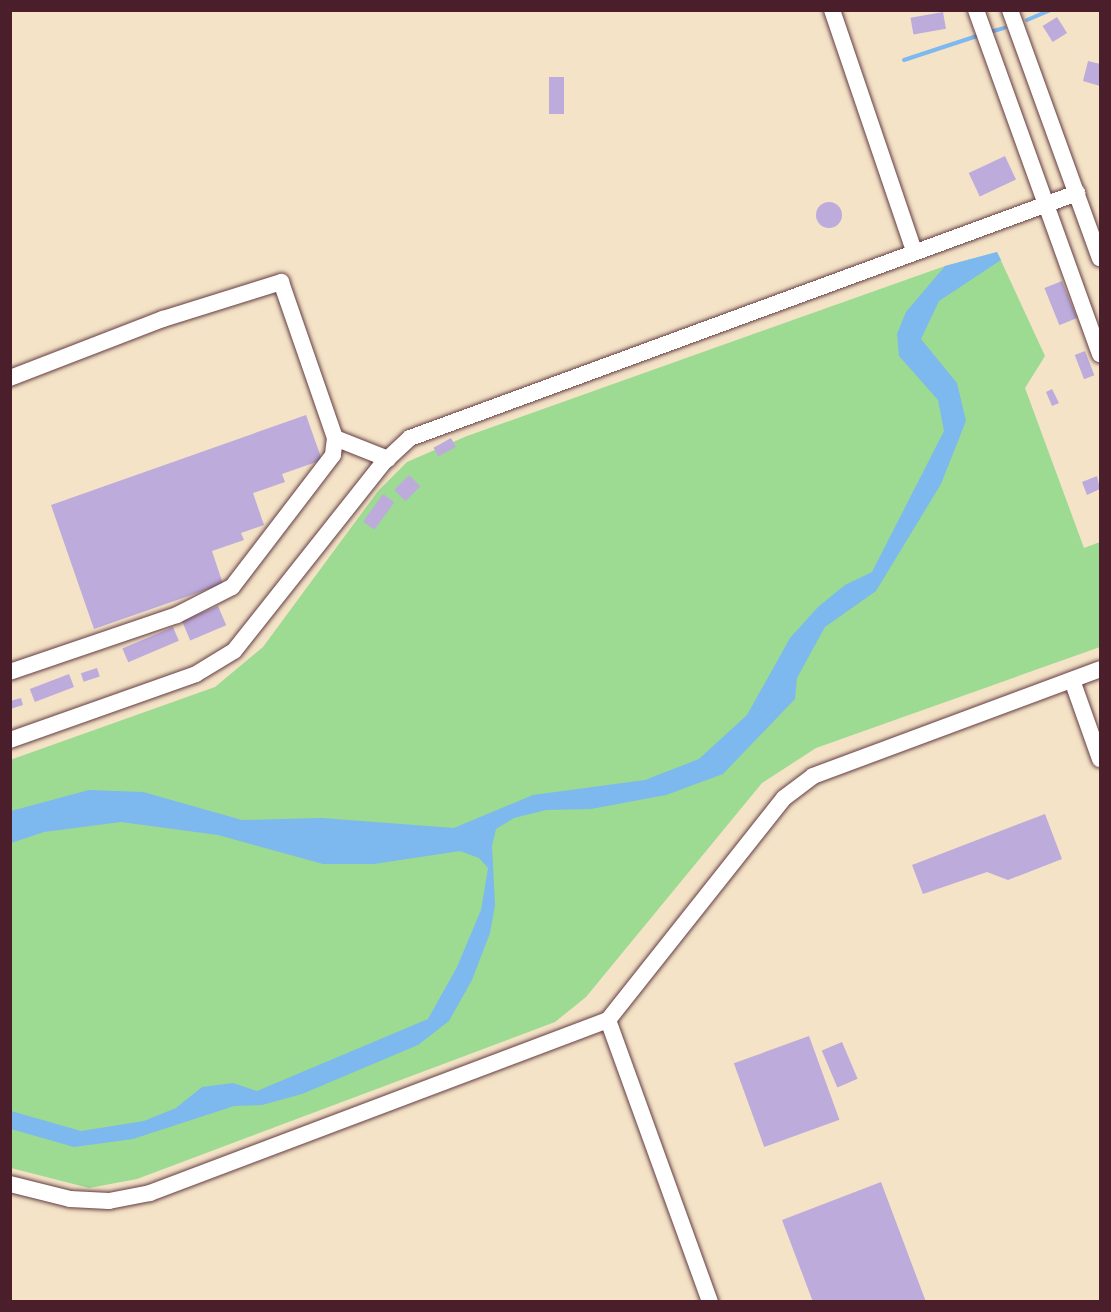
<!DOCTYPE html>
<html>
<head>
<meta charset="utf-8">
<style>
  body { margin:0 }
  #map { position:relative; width:1111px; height:1312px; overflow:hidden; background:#f4e3c7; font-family:"Architects Daughter",sans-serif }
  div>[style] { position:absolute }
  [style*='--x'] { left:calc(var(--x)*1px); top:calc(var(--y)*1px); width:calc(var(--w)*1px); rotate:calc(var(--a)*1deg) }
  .green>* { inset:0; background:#9cdb91 }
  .water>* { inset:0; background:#7db8ef }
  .stream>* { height:4px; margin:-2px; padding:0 2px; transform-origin:2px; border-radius:2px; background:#7db8ef }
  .building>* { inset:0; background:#bcabdb; transform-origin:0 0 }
  .round { border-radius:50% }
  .roads { filter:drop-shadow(0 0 2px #643c42) drop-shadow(0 0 2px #643c42) }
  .minor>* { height:16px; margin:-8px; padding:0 8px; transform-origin:8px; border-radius:8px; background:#fff }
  span { translate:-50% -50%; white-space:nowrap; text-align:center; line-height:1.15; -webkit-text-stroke:4.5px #fcf5e5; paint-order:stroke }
  .frame { position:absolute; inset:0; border:12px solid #4a1f2b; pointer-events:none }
</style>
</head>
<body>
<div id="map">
  <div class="green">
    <i style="clip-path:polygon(997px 252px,1045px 356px,1025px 388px,1084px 548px,1100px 542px,1100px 647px,816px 748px,762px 783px,586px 997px,555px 1022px,137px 1179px,89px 1188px,11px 1168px,10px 760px,215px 687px,263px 647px,378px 491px,407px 462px,467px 436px,945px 266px)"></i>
  </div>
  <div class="water">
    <i style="clip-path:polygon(997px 252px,1001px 260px,939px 301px,921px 339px,957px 383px,966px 421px,941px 484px,876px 591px,825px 627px,797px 678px,795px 699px,723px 774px,666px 795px,591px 809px,546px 810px,514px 818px,496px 829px,492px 846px,495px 905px,490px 933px,472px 980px,449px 1021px,418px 1045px,302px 1094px,262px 1105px,234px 1106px,133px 1139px,74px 1147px,11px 1129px,11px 1111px,81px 1131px,144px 1121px,176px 1108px,202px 1087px,233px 1083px,257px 1091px,428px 1019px,457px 967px,481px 910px,488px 868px,479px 858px,460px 851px,374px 864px,323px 864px,218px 835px,121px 822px,44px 832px,11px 843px,11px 811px,89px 790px,143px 792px,242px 820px,322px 818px,454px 828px,533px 795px,645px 780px,699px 759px,747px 715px,790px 638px,818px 607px,845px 585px,872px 572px,944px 431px,938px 400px,899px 356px,897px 334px,906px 312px,945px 266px)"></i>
  </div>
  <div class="stream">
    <i style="--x:1027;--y:20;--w:25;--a:-23"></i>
    <i style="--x:990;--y:32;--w:15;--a:-16"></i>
    <i style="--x:904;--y:60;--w:80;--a:-18.2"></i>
  </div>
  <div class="building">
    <i style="left:943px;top:12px;width:17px;height:33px;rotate:80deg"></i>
    <i style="left:1057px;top:17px;width:19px;height:17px;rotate:58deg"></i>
    <i style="clip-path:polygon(1088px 61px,1100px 64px,1100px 86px,1083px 81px)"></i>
    <i style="left:549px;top:77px;width:15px;height:37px"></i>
    <i style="left:1005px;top:156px;width:26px;height:40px;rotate:65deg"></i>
    <i class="round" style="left:816px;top:202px;width:26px;height:26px"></i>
    <i style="left:1062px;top:281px;width:40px;height:19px;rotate:68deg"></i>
    <i style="left:1085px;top:351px;width:26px;height:11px;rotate:69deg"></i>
    <i style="clip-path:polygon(1052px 389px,1059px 403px,1052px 406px,1046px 392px)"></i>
    <i style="clip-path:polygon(306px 415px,322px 460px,282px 474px,285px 482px,253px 493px,264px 525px,241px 533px,244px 540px,212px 551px,223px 584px,94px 629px,51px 505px)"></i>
    <i style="left:451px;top:438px;width:10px;height:20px;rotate:61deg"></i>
    <i style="left:409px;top:475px;width:16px;height:21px;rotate:45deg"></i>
    <i style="clip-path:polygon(1097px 476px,1100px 489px,1087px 495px,1082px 482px)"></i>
    <i style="left:383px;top:494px;width:14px;height:34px;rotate:36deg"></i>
    <i style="left:218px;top:606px;width:21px;height:39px;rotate:67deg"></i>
    <i style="left:173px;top:627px;width:15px;height:55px;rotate:67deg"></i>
    <i style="left:97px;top:668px;width:9px;height:17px;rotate:72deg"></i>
    <i style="left:69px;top:674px;width:14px;height:42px;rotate:69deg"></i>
    <i style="clip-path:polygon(21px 698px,23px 705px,10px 709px,10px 701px)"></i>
    <i style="clip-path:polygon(1045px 814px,1062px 859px,1008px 880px,987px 872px,923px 894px,912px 865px)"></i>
    <i style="left:809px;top:1036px;width:89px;height:80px;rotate:70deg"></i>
    <i style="left:842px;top:1042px;width:40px;height:22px;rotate:67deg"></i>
    <i style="clip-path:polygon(881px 1182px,926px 1302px,813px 1302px,782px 1220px)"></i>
  </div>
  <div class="roads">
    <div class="minor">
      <i style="--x:832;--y:10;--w:255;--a:71.2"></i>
      <i style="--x:976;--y:10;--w:366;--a:70.2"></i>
      <i style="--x:1010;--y:10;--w:264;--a:70.1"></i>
      <i style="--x:10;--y:378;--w:164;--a:-21.1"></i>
      <i style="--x:163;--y:319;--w:124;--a:-17.4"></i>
      <i style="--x:281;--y:282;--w:165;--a:70.9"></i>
      <i style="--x:335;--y:438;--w:17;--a:97"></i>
      <i style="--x:333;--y:455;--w:166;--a:127.4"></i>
      <i style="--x:232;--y:587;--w:62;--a:153"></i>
      <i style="--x:177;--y:615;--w:176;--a:161.2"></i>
      <i style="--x:335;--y:438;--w:57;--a:21.6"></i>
      <i style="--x:1072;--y:680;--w:84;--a:70.5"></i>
      <i style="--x:10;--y:740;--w:197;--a:-19.5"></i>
      <i style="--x:196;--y:674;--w:44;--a:-31.2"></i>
      <i style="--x:234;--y:651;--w:238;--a:-51.6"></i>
      <i style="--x:382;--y:464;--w:38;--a:-43"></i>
      <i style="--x:410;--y:438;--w:711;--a:-20.17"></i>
      <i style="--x:608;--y:1020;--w:300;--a:70.1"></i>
      <i style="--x:10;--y:1184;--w:62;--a:14"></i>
      <i style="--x:70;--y:1199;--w:39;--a:3"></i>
      <i style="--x:109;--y:1201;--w:42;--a:-11"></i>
      <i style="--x:150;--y:1193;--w:490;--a:-20.7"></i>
      <i style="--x:608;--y:1020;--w:283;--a:-51.6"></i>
      <i style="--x:784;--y:798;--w:36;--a:-37"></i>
      <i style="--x:813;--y:776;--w:306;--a:-20.4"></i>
    </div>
  </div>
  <div class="frame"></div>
</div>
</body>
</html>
